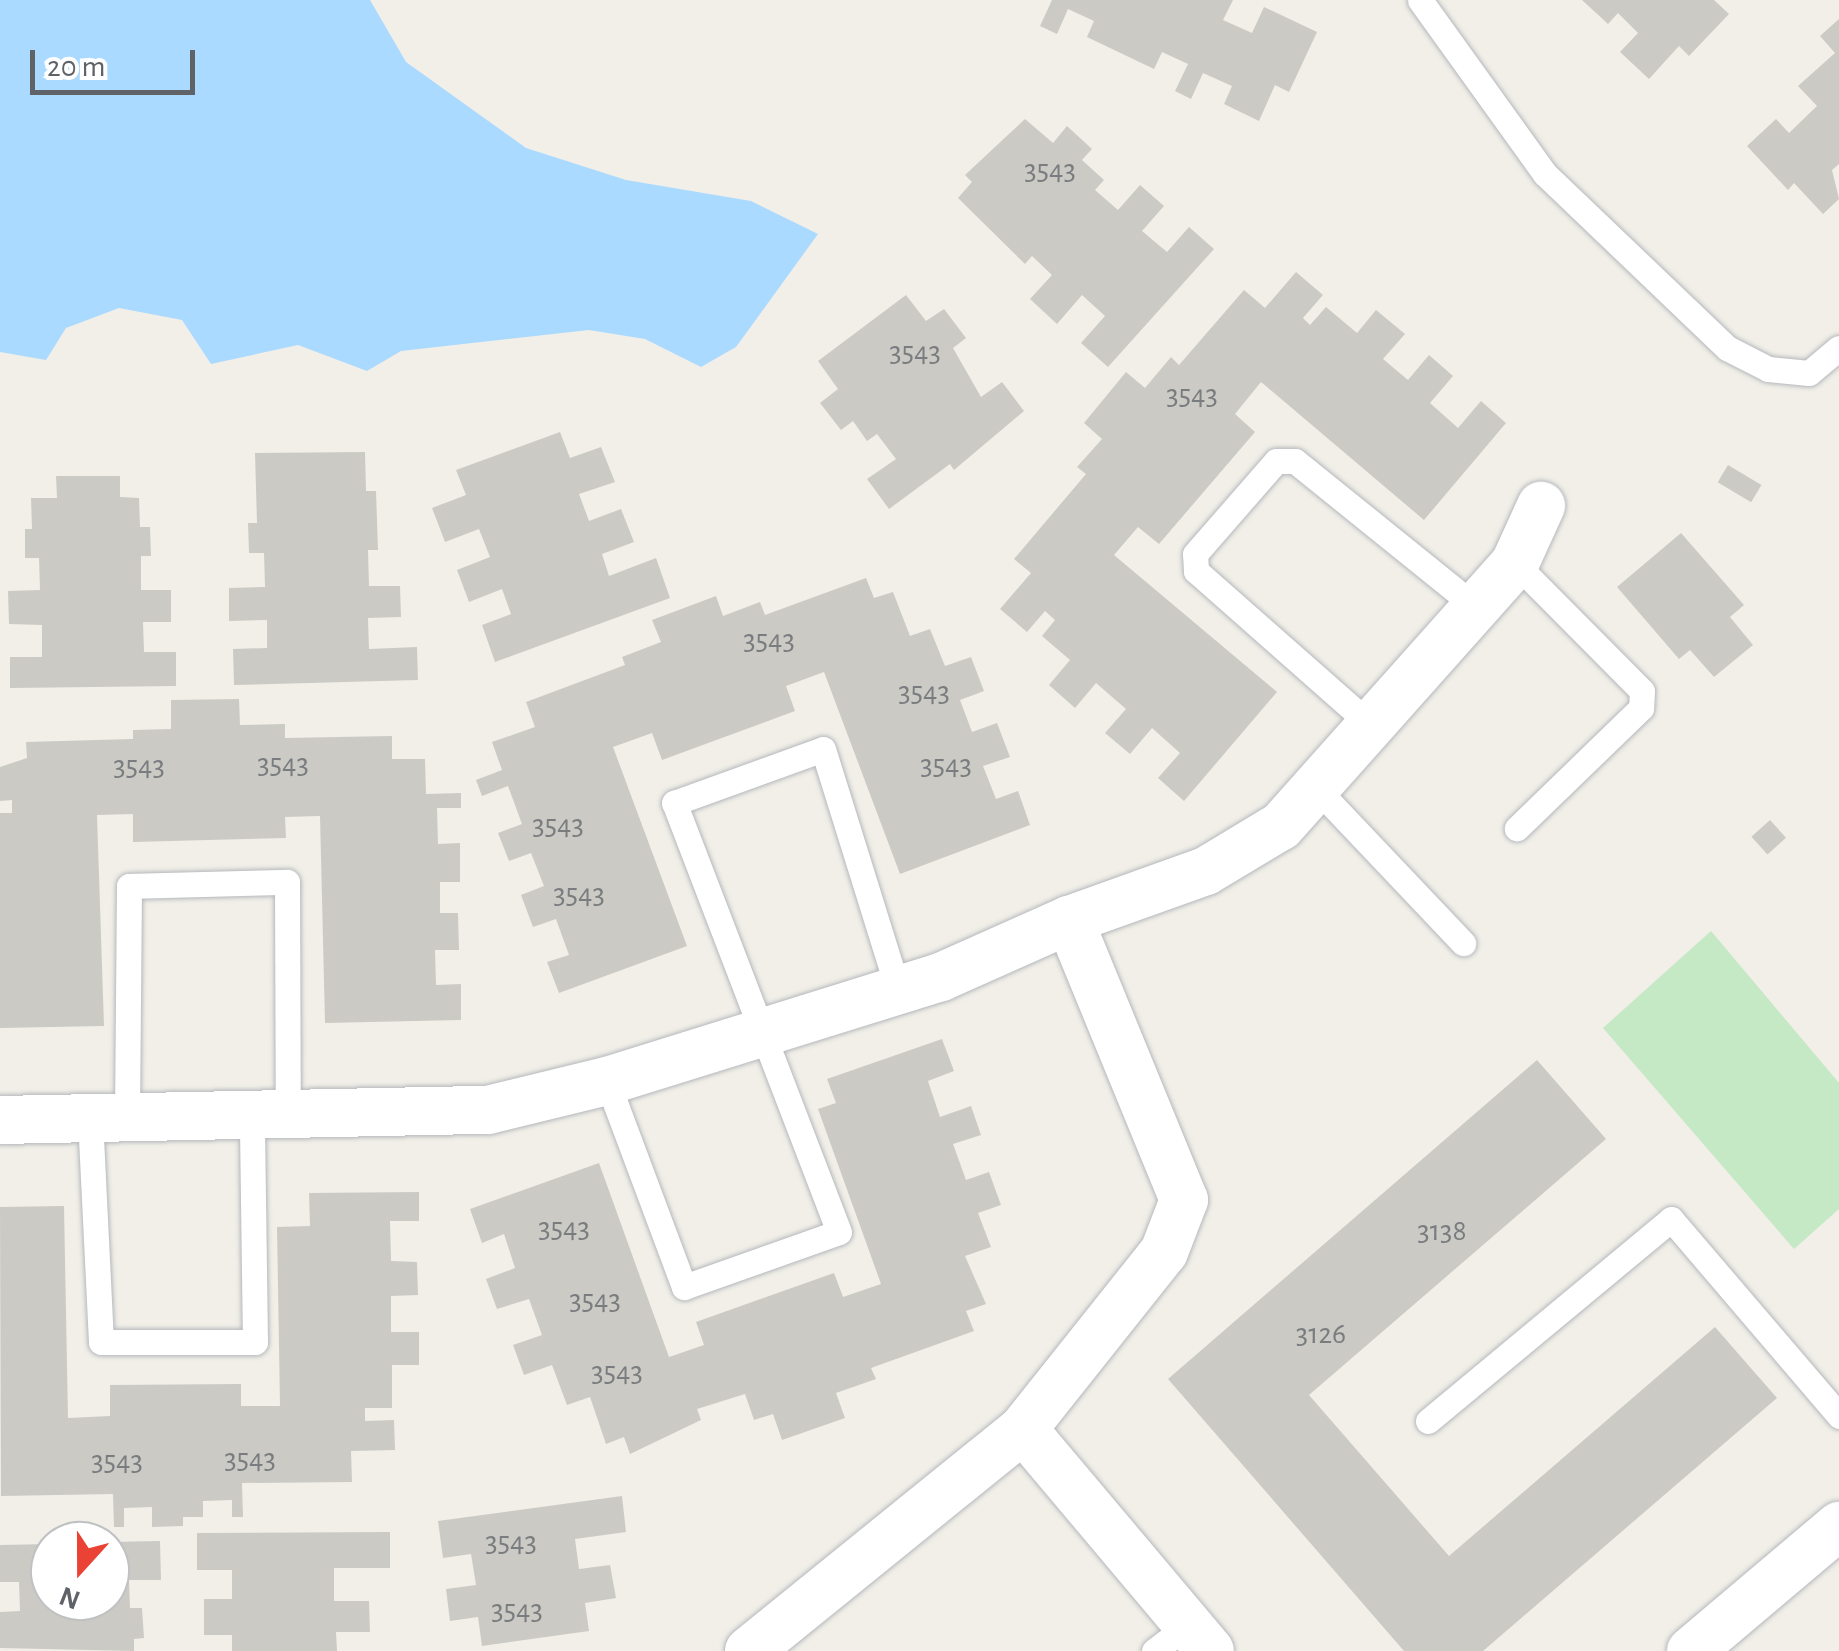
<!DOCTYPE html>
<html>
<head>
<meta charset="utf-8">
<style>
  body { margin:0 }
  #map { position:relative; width:1839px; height:1651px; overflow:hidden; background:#f1efe8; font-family:"Alegreya Sans",sans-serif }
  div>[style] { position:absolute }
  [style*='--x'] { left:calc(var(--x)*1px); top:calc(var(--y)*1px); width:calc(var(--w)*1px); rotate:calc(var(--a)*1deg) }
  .green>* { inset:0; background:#c5e8c5 }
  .water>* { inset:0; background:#aadaff }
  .building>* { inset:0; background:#cccac5; transform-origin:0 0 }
  .roads { filter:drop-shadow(0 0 2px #b5b8bc) drop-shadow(0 0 2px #b5b8bc) }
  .lane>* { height:25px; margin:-12.5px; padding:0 12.5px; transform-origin:12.5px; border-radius:12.5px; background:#fff }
  .street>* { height:48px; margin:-24px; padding:0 24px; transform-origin:24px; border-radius:24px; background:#fff }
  span { translate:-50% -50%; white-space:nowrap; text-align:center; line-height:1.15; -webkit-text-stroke:8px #fff; paint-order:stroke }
  .number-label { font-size:30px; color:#7a7d7f }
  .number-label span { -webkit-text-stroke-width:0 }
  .north { position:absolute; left:30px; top:1521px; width:100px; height:100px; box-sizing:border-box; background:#fff; border:2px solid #bfc1c3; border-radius:50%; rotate:201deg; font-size:28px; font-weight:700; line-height:40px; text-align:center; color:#5f6368 }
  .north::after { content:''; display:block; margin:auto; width:35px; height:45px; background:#ea4335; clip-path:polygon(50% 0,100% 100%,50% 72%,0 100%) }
  .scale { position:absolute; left:30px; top:50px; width:165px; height:45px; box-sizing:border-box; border:5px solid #5f6368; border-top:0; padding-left:12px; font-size:30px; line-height:35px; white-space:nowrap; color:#5f6368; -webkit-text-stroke:8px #fff; paint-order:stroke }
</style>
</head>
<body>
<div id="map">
  <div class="green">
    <i style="clip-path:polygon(1711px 931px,1839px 1083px,1839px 1209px,1794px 1249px,1603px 1028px)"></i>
  </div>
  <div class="water">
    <i style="clip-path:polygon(0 0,370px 0,406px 62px,526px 148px,626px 180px,751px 201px,818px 234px,736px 347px,701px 367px,645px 339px,589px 330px,401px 351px,367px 371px,298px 345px,211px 364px,182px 320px,119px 308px,66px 328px,46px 360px,0 352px)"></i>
  </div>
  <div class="building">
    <i style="clip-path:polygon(1052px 0,1233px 0,1223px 20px,1252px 33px,1264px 7px,1317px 32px,1289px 92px,1275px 85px,1259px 121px,1224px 104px,1232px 86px,1203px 73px,1191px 99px,1175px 91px,1188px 64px,1162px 52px,1154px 69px,1087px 37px,1094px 21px,1068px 9px,1057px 34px,1040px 26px)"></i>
    <i style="clip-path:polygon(1582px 0,1714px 0,1729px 14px,1689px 56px,1679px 46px,1649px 79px,1620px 52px,1638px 33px,1618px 13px,1608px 24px)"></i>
    <i style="clip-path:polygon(1839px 19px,1839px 164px,1832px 170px,1839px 199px,1823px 214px,1794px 183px,1788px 190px,1747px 146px,1776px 119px,1789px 133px,1817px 106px,1798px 86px,1835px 53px,1820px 36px)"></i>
    <i style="clip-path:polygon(1025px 119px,1053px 143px,1067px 126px,1092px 149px,1082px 160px,1104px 180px,1095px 190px,1118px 210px,1140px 185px,1164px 206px,1142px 231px,1167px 252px,1189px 227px,1214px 249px,1108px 367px,1081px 343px,1105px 316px,1082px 295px,1057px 324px,1030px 299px,1052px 275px,1032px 256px,1025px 264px,958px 198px,972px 182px,965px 175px)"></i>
    <i style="clip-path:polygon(1296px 272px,1323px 295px,1303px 318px,1310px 325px,1326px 307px,1357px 333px,1376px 310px,1405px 334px,1383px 359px,1408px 380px,1429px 355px,1453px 376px,1430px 403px,1458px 428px,1481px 401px,1506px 423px,1424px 520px,1261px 382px,1235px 414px,1255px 432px,1159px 544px,1138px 527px,1114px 555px,1277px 692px,1184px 801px,1158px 778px,1180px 753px,1152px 728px,1130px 754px,1105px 733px,1126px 709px,1096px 683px,1075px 708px,1049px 685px,1070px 660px,1042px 636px,1055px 620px,1045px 611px,1027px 632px,1000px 609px,1031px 573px,1014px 559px,1086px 474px,1077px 467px,1102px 439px,1084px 423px,1126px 372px,1145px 388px,1171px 357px,1179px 365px,1244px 290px,1265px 308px)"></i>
    <i style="clip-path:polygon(906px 295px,926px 321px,944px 309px,966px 338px,953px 348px,981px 397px,1002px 382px,1024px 411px,954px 470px,950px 464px,889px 509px,867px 479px,896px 459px,877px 434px,867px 441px,853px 421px,841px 430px,820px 403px,838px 389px,818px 361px)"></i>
    <i style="clip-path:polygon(560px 432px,570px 458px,601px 447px,615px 482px,579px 494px,589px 521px,621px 509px,634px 542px,602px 554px,609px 576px,656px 558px,670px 598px,495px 662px,482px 625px,511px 614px,502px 589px,469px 602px,457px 570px,490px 557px,479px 529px,445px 542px,432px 508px,466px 495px,456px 470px)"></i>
    <i style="clip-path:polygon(365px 452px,366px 491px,376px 491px,378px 550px,368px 550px,369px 586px,400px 586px,401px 617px,368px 618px,369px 649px,417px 647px,418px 680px,234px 685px,233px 649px,267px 648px,267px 620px,229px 621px,229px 588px,265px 587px,264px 553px,249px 553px,248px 523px,257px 523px,255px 453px)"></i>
    <i style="left:1728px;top:465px;width:39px;height:20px;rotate:31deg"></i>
    <i style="clip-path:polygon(56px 476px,120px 476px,120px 497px,139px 498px,140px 527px,150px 527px,151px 556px,141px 556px,141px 590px,171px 590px,171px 622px,143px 622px,144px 652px,176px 652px,176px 686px,10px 688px,10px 657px,42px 657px,42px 625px,9px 624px,8px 591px,40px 590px,39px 558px,25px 558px,25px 529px,32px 529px,31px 498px,57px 498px)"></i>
    <i style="clip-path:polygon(1681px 533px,1744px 605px,1730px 617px,1753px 645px,1714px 677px,1690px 650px,1679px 659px,1617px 587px)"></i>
    <i style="clip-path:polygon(866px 578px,874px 598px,893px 592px,910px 636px,930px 629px,945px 666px,971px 657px,984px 691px,960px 700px,972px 732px,997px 723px,1010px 757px,983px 766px,996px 799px,1018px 791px,1030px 825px,900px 874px,824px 672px,786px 686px,795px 711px,662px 760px,652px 733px,613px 747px,687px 946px,559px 993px,547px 962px,569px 955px,556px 919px,533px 927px,521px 895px,544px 886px,531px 853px,509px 861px,498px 833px,522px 824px,508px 786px,482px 796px,476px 780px,502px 770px,492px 742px,535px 727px,526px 702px,625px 665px,622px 657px,661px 642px,652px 620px,716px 596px,723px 616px,760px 602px,765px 615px)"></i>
    <i style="clip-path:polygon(239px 699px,240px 725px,285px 724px,285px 738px,392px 736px,392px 759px,425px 759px,426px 794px,461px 793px,461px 808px,437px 808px,438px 844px,460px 843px,460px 882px,440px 882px,440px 913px,458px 913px,459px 950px,435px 950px,436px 985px,461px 984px,461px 1020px,325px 1023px,320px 816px,285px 817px,286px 838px,133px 842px,133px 814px,97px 815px,104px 1026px,0 1028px,0 813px,12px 813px,12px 800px,0 801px,0 767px,27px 758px,26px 742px,133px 739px,133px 730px,171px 729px,171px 700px)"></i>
    <i style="left:1770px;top:820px;width:24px;height:25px;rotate:48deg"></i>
    <i style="clip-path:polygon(942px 1039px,954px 1071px,928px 1081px,940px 1117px,971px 1106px,981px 1135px,953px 1144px,966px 1180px,989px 1172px,1001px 1205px,978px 1213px,991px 1247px,965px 1256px,986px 1304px,966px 1311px,974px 1331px,871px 1368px,876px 1379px,836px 1393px,845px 1418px,782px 1440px,773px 1414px,754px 1420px,745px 1394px,697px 1409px,701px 1420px,630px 1454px,624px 1437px,606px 1444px,590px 1397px,567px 1405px,552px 1365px,524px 1375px,513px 1345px,542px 1335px,529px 1299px,497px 1309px,486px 1279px,515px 1268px,504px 1234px,482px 1243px,470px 1209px,599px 1163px,669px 1357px,704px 1345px,696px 1322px,834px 1273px,843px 1297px,881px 1284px,818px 1109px,836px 1103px,827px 1079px)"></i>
    <i style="clip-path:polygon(1537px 1060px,1606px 1139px,1309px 1395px,1449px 1556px,1715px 1327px,1777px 1398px,1483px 1651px,1404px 1651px,1168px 1379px)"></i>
    <i style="clip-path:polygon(419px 1192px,419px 1221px,390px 1221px,391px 1261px,417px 1262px,418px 1295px,391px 1296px,391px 1332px,419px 1332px,419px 1365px,392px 1365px,392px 1408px,365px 1408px,365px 1421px,394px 1420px,395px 1450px,351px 1451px,352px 1482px,242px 1483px,243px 1517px,232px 1517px,232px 1500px,203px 1501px,203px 1517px,183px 1517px,183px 1526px,152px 1527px,152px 1507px,124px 1508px,124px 1527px,114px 1527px,113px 1494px,1px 1496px,0 1207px,64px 1206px,68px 1418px,110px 1416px,110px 1385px,241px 1384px,241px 1406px,280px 1406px,277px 1227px,310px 1226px,309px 1193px)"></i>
    <i style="clip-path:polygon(622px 1496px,626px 1532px,575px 1539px,579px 1569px,610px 1565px,616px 1598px,585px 1603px,589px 1631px,482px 1646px,478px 1617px,450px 1621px,446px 1589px,476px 1585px,471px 1554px,443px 1558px,438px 1521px)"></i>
    <i style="clip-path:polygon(390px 1532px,390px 1568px,334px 1568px,334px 1601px,369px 1601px,370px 1632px,336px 1632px,337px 1651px,232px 1651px,232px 1635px,204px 1635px,204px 1599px,232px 1599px,232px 1570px,197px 1570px,197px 1533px)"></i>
    <i style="clip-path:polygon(160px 1541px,161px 1580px,129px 1580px,130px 1608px,142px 1608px,144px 1638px,134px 1639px,134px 1651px,0 1648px,0 1612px,20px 1611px,19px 1582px,0 1582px,0 1545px,50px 1544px,50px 1601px,110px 1601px,110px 1542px)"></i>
  </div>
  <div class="roads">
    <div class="lane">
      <i style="--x:1420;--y:0;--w:214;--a:54.3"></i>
      <i style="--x:1545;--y:174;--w:252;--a:43.7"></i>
      <i style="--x:1727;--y:348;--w:46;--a:27.1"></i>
      <i style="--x:1768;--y:369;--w:41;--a:5.6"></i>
      <i style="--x:1809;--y:373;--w:39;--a:-40"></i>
      <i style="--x:1515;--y:563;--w:180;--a:45.2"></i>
      <i style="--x:1642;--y:691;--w:17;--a:93"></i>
      <i style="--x:1641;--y:708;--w:173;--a:135.9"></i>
      <i style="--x:1373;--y:727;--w:236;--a:-138.6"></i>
      <i style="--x:1196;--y:571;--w:17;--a:-93"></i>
      <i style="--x:1195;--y:554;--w:123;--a:-48.9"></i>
      <i style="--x:1276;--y:461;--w:19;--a:0"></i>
      <i style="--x:1295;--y:461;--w:233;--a:38.9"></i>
      <i style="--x:1316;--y:788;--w:214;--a:46.5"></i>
      <i style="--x:607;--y:1081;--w:220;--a:69.5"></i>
      <i style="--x:684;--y:1287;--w:164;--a:-19.5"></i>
      <i style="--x:839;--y:1232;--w:460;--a:-111"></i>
      <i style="--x:674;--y:803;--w:158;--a:-19.9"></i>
      <i style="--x:823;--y:749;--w:252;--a:72.7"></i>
      <i style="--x:127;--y:1115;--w:229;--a:-89.5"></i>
      <i style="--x:129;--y:886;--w:158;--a:-1.5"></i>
      <i style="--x:287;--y:882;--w:230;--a:89.8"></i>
      <i style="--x:90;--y:1117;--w:225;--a:87.2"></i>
      <i style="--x:101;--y:1342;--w:154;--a:0"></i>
      <i style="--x:255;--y:1342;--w:229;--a:-90.8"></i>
      <i style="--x:1428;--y:1421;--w:316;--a:-39.7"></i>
      <i style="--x:1671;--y:1219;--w:259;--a:49.5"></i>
      <i style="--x:1154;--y:1651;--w:43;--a:-37.4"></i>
    </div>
    <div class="street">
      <i style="--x:0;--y:1120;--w:488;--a:-1.2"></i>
      <i style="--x:488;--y:1110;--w:122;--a:-13.7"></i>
      <i style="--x:607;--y:1081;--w:350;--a:-17.3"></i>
      <i style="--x:941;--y:977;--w:140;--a:-24"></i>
      <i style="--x:1069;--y:920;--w:145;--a:-19.7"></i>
      <i style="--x:1206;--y:871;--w:87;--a:-31"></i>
      <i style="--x:1281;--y:826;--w:352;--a:-48.3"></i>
      <i style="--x:1515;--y:563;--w:63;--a:-65.5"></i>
      <i style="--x:1023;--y:1429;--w:290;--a:49.9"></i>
      <i style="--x:749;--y:1651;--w:353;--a:-39"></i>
      <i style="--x:1023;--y:1429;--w:226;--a:-51.5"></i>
      <i style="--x:1164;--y:1252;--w:56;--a:-69"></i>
      <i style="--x:1184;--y:1200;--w:303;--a:-112.3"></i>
      <i style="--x:1691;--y:1651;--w:194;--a:-40.2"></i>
    </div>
  </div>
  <div class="number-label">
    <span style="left:1050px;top:170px">3543</span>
    <span style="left:915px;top:352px">3543</span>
    <span style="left:1192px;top:395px">3543</span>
    <span style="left:769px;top:640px">3543</span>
    <span style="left:924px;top:692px">3543</span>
    <span style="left:283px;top:764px">3543</span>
    <span style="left:946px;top:765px">3543</span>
    <span style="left:139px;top:766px">3543</span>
    <span style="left:558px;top:825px">3543</span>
    <span style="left:579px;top:894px">3543</span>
    <span style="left:564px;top:1228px">3543</span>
    <span style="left:1442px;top:1231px">3138</span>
    <span style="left:595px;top:1300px">3543</span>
    <span style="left:1321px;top:1334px">3126</span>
    <span style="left:617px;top:1372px">3543</span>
    <span style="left:250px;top:1459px">3543</span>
    <span style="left:117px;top:1461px">3543</span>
    <span style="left:511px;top:1542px">3543</span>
    <span style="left:517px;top:1610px">3543</span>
  </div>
  <div class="north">N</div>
  <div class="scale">20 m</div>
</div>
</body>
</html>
